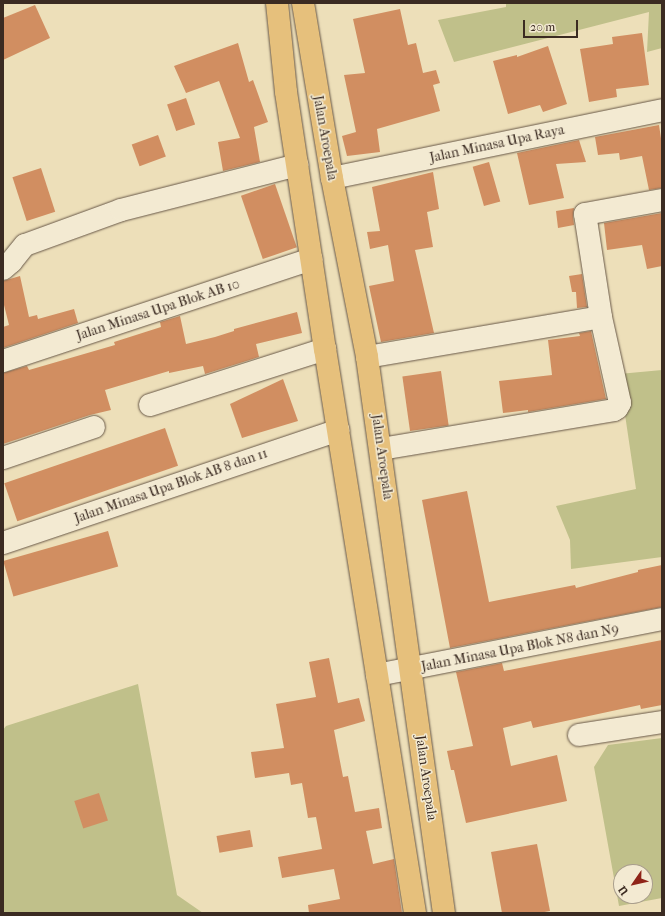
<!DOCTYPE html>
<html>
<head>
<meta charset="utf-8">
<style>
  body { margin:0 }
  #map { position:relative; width:665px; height:916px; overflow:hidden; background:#eddfb9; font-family:"IM FELL French Canon",serif }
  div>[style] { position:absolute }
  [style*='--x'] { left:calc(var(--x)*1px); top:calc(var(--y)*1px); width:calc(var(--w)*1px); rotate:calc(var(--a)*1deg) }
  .green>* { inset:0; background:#c0c08a }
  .building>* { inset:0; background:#d18e61; transform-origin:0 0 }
  .roads { filter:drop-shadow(0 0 1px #685848) drop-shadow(0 0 1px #685848) }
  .minor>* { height:22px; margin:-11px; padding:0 11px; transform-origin:11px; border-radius:11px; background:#f3ead2 }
  .major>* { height:22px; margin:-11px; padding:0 11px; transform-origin:11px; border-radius:11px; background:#e6c07c }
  span { translate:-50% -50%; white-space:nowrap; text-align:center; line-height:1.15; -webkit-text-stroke:3px #f3ead2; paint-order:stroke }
  .street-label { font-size:14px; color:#3b2b22 }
  .frame { position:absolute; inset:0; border:4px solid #3b2b22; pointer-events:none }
  .north { position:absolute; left:613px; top:864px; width:40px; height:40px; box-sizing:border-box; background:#f3ead2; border:1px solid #a99e8c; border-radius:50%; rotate:236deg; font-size:11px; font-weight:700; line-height:16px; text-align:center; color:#3b2b22 }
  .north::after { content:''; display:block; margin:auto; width:14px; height:18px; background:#8f2418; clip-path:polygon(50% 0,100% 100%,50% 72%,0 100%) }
  .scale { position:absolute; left:523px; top:20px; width:55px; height:18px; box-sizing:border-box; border:2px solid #3b2b22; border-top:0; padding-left:5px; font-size:12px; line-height:14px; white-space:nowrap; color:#3b2b22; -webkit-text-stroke:3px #f3ead2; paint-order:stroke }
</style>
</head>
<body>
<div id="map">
  <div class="green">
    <i style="clip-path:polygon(506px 3px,662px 3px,662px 48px,647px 52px,649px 12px,454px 62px,438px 20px,506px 7px)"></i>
    <i style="clip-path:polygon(662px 370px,662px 557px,571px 569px,570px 540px,556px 506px,636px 489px,619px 374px)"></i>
    <i style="clip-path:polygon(138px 684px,177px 895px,203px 913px,3px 913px,3px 730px,6px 726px)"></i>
    <i style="clip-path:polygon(evenodd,662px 738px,662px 898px,619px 906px,594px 767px,608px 745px,662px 738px,621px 872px,645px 872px,645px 896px,621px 896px,621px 872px)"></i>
  </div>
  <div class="building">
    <i style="clip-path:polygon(35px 5px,50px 38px,3px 60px,3px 18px)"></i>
    <i style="clip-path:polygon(400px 9px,408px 45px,416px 43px,423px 73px,436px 70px,440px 83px,433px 85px,440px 111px,377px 129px,380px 152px,347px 156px,342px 136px,356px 132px,344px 75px,365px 73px,353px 19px)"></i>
    <i style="clip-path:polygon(642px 33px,649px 85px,616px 89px,617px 97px,589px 102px,580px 49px,613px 44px,612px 37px)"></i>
    <i style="clip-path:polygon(238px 43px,249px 82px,253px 80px,268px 122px,254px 127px,260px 162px,223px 171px,218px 142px,240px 138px,219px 81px,186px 93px,174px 66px)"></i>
    <i style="clip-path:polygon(548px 46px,567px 104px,543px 112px,540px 105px,508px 114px,493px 61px,517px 55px,517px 57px)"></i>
    <i style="left:186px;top:98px;width:28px;height:20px;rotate:71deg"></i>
    <i style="clip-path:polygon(659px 125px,662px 145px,662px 188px,649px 190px,642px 156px,620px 160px,619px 153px,598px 155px,595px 137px)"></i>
    <i style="left:158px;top:135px;width:23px;height:28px;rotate:70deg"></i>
    <i style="clip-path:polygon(579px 140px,586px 162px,556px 164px,564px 198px,529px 205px,517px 153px)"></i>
    <i style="left:489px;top:162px;width:41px;height:17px;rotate:74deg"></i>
    <i style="left:41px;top:168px;width:46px;height:30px;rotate:72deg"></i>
    <i style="clip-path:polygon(433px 172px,439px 209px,427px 212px,433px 247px,415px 250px,434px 333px,381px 342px,369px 286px,394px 281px,388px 245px,370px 249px,367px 232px,380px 231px,372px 187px)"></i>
    <i style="left:275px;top:184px;width:67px;height:36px;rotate:71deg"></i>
    <i style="clip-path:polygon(574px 208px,573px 216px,574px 225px,558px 228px,556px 211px)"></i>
    <i style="clip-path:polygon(662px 213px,662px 266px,647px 269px,642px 245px,607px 250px,604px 223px)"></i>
    <i style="clip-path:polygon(582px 274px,587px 307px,577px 308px,576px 292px,572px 292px,569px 276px)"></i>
    <i style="clip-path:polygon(20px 276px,29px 317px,37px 315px,38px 319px,74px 309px,78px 323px,3px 348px,3px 327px,9px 325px,3px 301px,3px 281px)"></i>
    <i style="clip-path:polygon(297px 312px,302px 333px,256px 344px,259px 357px,205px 374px,203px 366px,169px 373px,169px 371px,105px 390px,111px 410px,90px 415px,3px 444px,3px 373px,27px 366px,29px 370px,115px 345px,114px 342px,161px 327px,160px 322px,180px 316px,186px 344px,215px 337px,234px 331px,234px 329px)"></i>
    <i style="clip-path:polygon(591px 331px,606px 399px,528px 412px,528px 410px,503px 413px,499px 381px,552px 375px,548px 340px,580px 336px,579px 333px)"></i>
    <i style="left:441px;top:371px;width:55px;height:39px;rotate:82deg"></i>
    <i style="clip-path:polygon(283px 379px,298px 421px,242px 438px,230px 404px)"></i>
    <i style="left:165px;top:428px;width:40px;height:170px;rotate:71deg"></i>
    <i style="clip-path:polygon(467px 491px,489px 602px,575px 585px,576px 588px,638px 572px,638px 570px,662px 565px,662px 607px,450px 648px,422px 500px)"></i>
    <i style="left:108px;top:531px;width:37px;height:109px;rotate:74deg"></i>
    <i style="clip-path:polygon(662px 640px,662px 705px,641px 709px,640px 705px,533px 728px,531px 721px,503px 728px,511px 766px,557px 755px,567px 801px,466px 823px,454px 770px,451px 770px,447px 751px,473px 746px,456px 672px,502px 663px,504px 671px)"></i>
    <i style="clip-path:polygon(329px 658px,338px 703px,359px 698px,365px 721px,334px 730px,343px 777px,348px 776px,355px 812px,379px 808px,382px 828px,366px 831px,373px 864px,394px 859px,402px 913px,309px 913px,308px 905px,340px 899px,334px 869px,282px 878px,278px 857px,322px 849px,316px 817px,308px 818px,302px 783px,291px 785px,289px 773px,255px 778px,251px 752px,284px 748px,276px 704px,316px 697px,309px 662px)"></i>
    <i style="left:99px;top:793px;width:29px;height:26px;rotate:72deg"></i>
    <i style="left:250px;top:830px;width:17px;height:34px;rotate:80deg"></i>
    <i style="clip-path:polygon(537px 844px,550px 911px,539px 913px,502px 913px,491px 852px)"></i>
  </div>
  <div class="roads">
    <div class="minor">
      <i style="--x:332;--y:178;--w:337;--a:-11.6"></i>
      <i style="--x:3;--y:269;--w:11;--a:-41"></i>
      <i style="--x:11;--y:262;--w:22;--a:-51"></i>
      <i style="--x:25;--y:245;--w:102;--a:-20"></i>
      <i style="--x:121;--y:210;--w:182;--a:-14.3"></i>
      <i style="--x:367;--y:357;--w:237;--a:-9.7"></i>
      <i style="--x:3;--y:361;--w:325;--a:-18.3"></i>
      <i style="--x:150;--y:405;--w:184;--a:-17.7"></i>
      <i style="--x:381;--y:449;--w:236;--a:-9.5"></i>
      <i style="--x:614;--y:410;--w:4;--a:-34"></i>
      <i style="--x:617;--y:408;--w:6;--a:-59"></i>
      <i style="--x:620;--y:403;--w:88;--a:-102.5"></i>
      <i style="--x:601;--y:317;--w:104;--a:-98.8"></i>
      <i style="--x:585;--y:214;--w:78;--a:-10.3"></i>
      <i style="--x:3;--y:458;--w:96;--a:-18.8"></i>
      <i style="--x:3;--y:543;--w:354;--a:-18.6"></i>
      <i style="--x:377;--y:675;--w:290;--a:-11.1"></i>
      <i style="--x:579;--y:735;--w:84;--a:-8.9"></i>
    </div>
    <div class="major">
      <i style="--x:277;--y:3;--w:89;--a:84.2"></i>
      <i style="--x:286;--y:92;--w:260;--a:81.4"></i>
      <i style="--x:325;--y:349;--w:571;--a:80.93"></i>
      <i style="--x:303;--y:3;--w:177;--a:80.6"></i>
      <i style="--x:332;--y:178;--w:182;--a:78.9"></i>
      <i style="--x:367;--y:357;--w:561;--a:82.12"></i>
    </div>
  </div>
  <div class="street-label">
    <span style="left:325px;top:138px;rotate:80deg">Jalan Aroepala</span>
    <span style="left:497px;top:144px;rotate:-12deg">Jalan Minasa Upa Raya</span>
    <span style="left:158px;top:310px;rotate:-18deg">Jalan Minasa Upa Blok AB 10</span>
    <span style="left:382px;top:457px;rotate:82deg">Jalan Aroepala</span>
    <span style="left:171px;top:486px;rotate:-19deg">Jalan Minasa Upa Blok AB 8 dan 11</span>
    <span style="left:520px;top:648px;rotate:-11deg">Jalan Minasa Upa Blok N8 dan N9</span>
    <span style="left:426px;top:778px;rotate:82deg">Jalan Aroepala</span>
  </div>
  <div class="frame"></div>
  <div class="north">U</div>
  <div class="scale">20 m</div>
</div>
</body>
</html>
